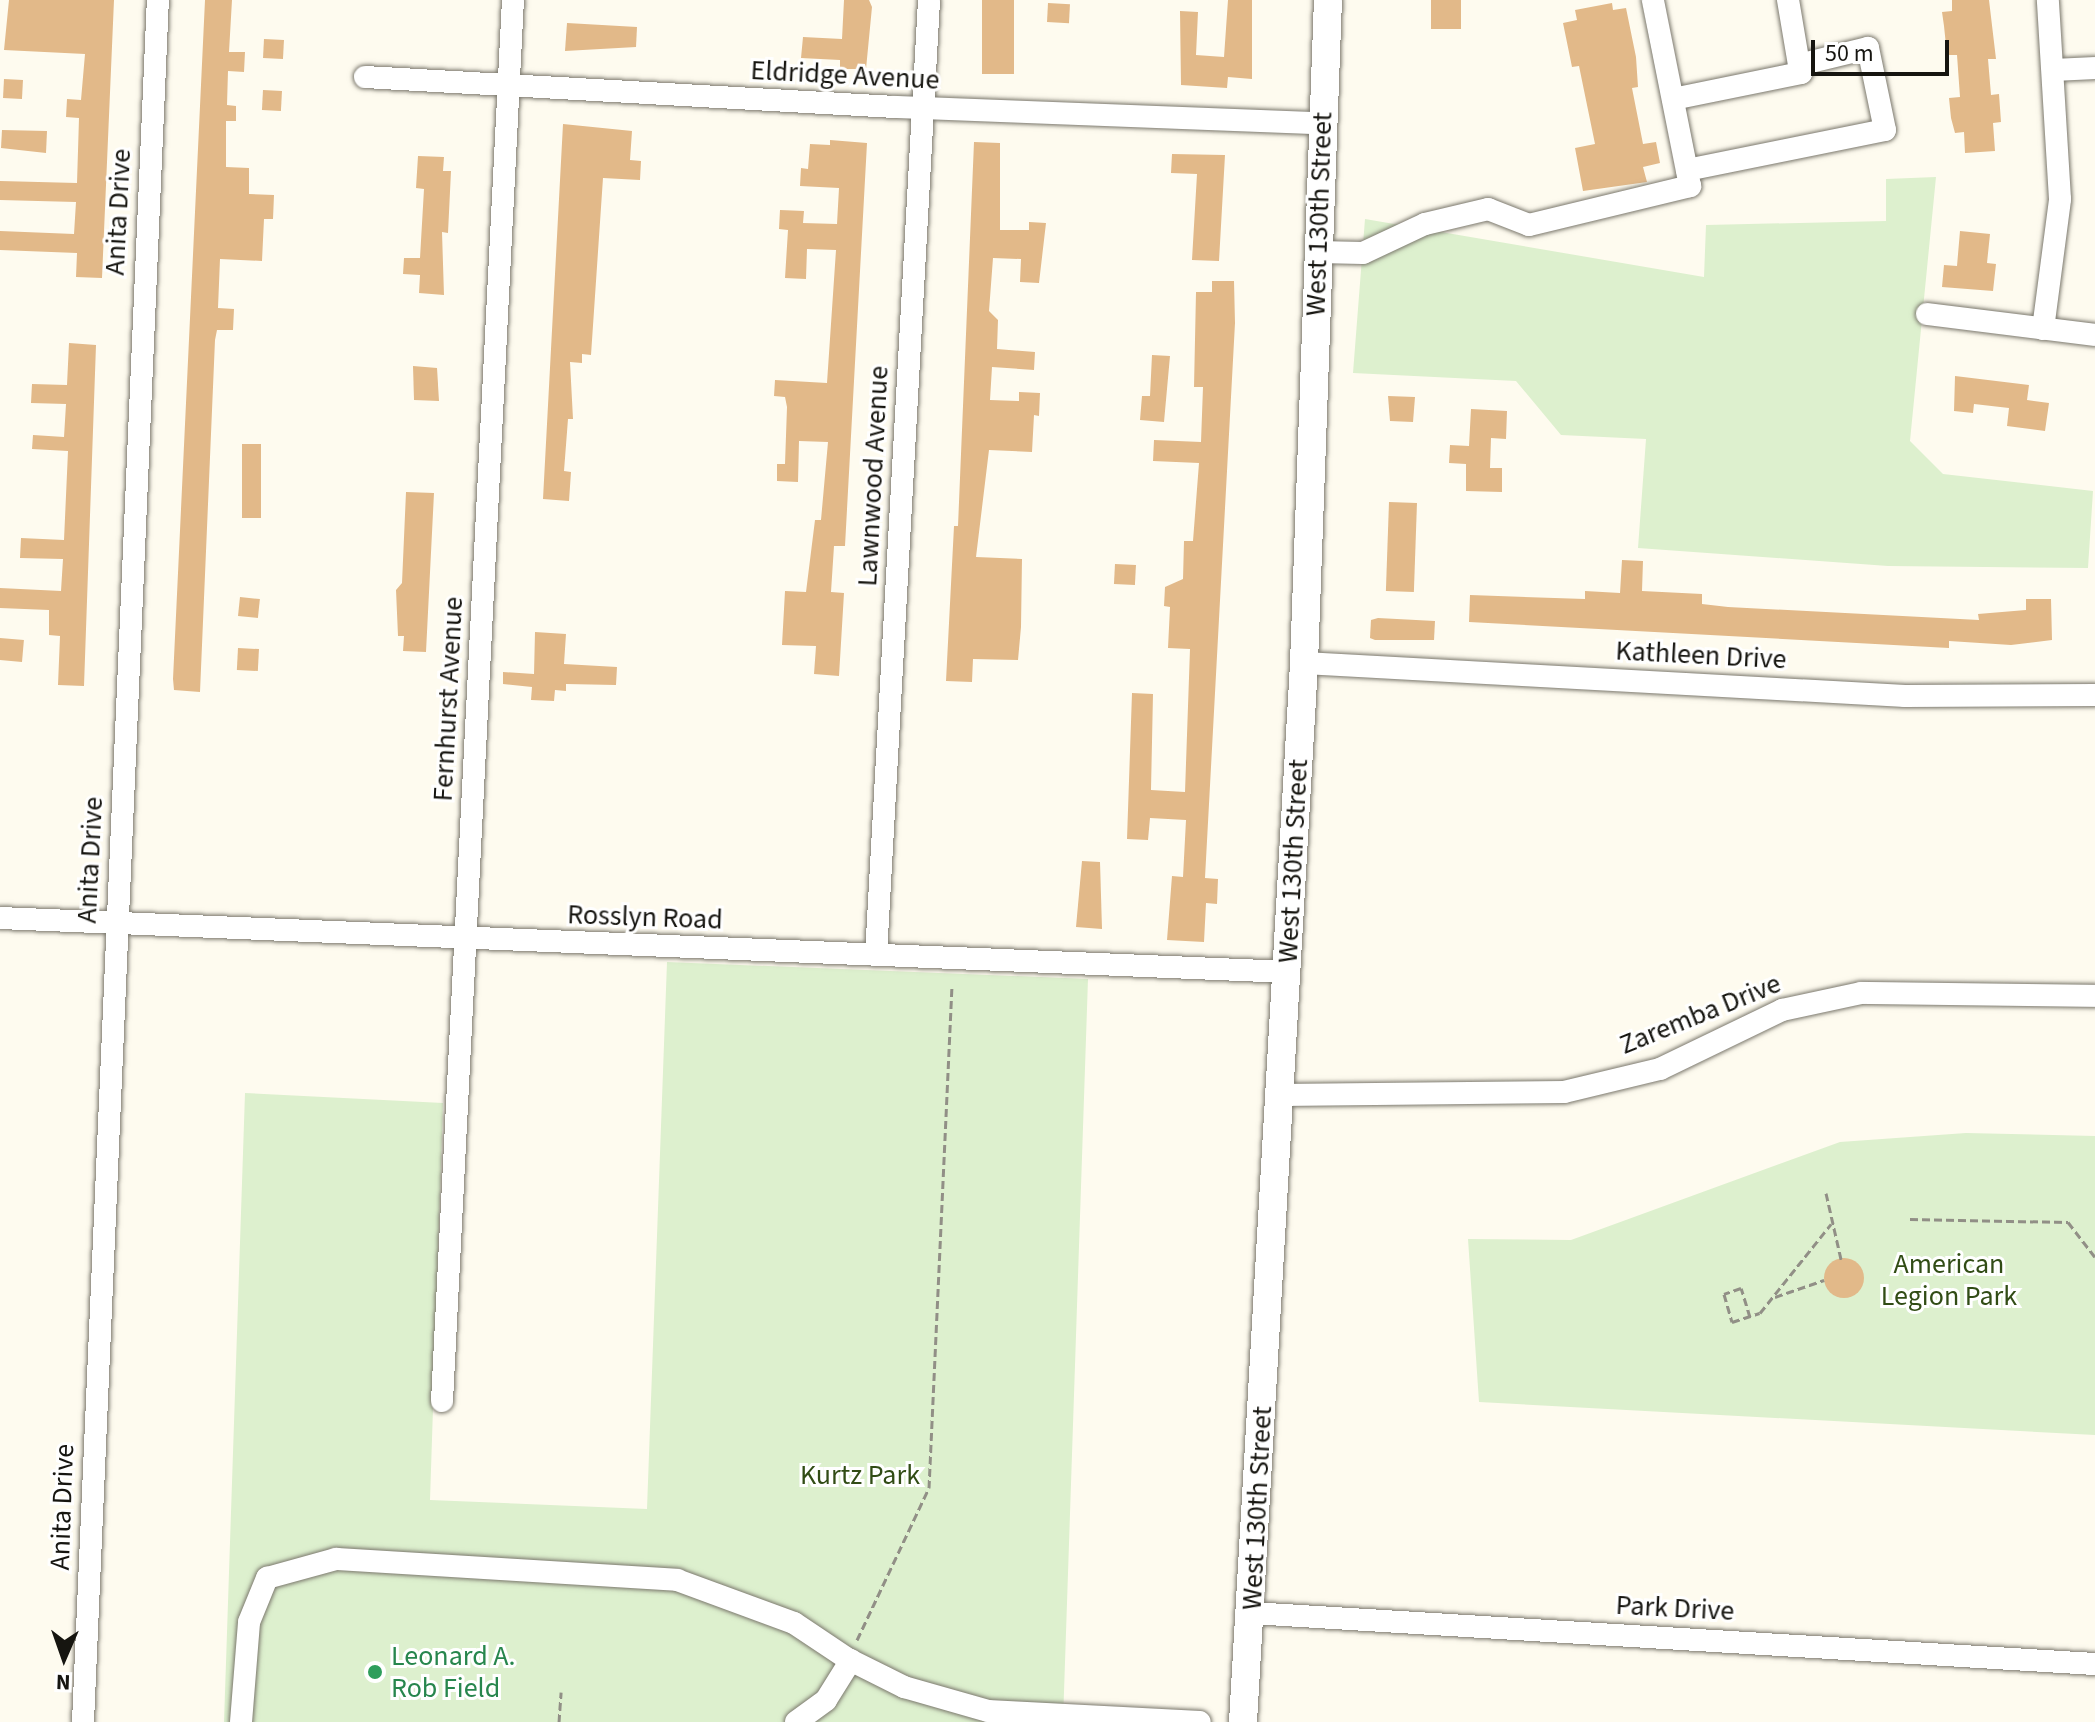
<!DOCTYPE html>
<html>
<head>
<meta charset="utf-8">
<style>
  body { margin:0 }
  #map { position:relative; width:2095px; height:1722px; overflow:hidden; background:#fefbef; font-family:"Source Sans 3",sans-serif }
  div>[style] { position:absolute }
  [style*='--x'] { left:calc(var(--x)*1px); top:calc(var(--y)*1px); width:calc(var(--w)*1px); rotate:calc(var(--a)*1deg) }
  .green>* { inset:0; background:#ddf0ce }
  .building>* { inset:0; background:#e2b989; transform-origin:0 0 }
  .round { border-radius:50% }
  .path>* { height:3px; margin-top:-1.5px; transform-origin:0; background:repeating-linear-gradient(90deg,#918f86 0 8px,transparent 0 12px) }
  .roads { filter:drop-shadow(0 0 2px #7b786d) drop-shadow(0 0 2px #7b786d) }
  .minor>* { height:22px; margin:-11px; padding:0 11px; transform-origin:11px; border-radius:11px; background:#fff }
  .major>* { height:28px; margin:-14px; padding:0 14px; transform-origin:14px; border-radius:14px; background:#fff }
  .dots>* { width:22px; height:22px; translate:-50% -50%; box-sizing:border-box; border:4px solid #fff; border-radius:50% }
  span { translate:-50% -50%; white-space:nowrap; text-align:center; line-height:1.15; -webkit-text-stroke:6px #fff; paint-order:stroke }
  .street-label { font-size:28px; color:#161510 }
  .park-label { font-size:28px; color:#314c15 }
  .leisure-label { font-size:28px; color:#27864d }
  .left { translate:0 -50%; text-align:left }
  .north { position:absolute; left:24px; top:1618px; width:80px; height:80px; -webkit-text-stroke:6px #fff; paint-order:stroke; rotate:182deg; font-size:22px; font-weight:700; line-height:32px; text-align:center; color:#161510 }
  .north::after { content:''; display:block; margin:auto; width:28px; height:36px; background:#161510; clip-path:polygon(50% 0,100% 100%,50% 72%,0 100%) }
  .scale { position:absolute; left:1811px; top:40px; width:138px; height:36px; box-sizing:border-box; border:4px solid #161510; border-top:0; padding-left:10px; font-size:24px; line-height:28px; white-space:nowrap; color:#161510; -webkit-text-stroke:6px #fff; paint-order:stroke }
</style>
</head>
<body>
<div id="map">
  <div class="green">
    <i style="clip-path:polygon(1936px 177px,1910px 441px,1943px 474px,2093px 491px,2088px 568px,1888px 566px,1638px 548px,1646px 439px,1561px 435px,1516px 381px,1353px 373px,1365px 219px,1704px 277px,1706px 225px,1886px 221px,1886px 179px)"></i>
    <i style="clip-path:polygon(667px 962px,1088px 979px,1063px 1722px,224px 1722px,245px 1093px,443px 1103px,430px 1500px,647px 1509px)"></i>
    <i style="clip-path:polygon(1966px 1133px,2095px 1136px,2095px 1435px,1479px 1402px,1468px 1239px,1571px 1240px,1840px 1142px)"></i>
  </div>
  <div class="building">
    <i style="clip-path:polygon(9px 0,114px 0,102px 278px,76px 277px,77px 253px,0 250px,0 231px,74px 234px,76px 202px,0 200px,0 181px,77px 183px,79px 118px,66px 117px,67px 99px,81px 100px,85px 54px,4px 50px)"></i>
    <i style="clip-path:polygon(205px 0,232px 0,229px 52px,245px 52px,244px 72px,228px 71px,227px 105px,236px 106px,236px 121px,226px 121px,226px 167px,249px 168px,249px 194px,274px 195px,273px 219px,264px 219px,262px 261px,220px 259px,218px 308px,234px 309px,233px 330px,217px 330px,215px 340px,200px 692px,174px 690px,173px 679px)"></i>
    <i style="clip-path:polygon(844px 0,869px 0,872px 7px,866px 69px,840px 69px,840px 60px,801px 58px,803px 37px,842px 39px)"></i>
    <i style="left:982px;top:0;width:32px;height:74px"></i>
    <i style="clip-path:polygon(1228px 0,1252px 0,1252px 79px,1228px 77px,1227px 88px,1181px 85px,1180px 11px,1198px 12px,1196px 55px,1224px 57px)"></i>
    <i style="left:1431px;top:0;width:30px;height:29px"></i>
    <i style="clip-path:polygon(1952px 0,1989px 0,1996px 59px,1988px 59px,1991px 95px,1999px 94px,2001px 122px,1993px 123px,1995px 151px,1965px 153px,1964px 132px,1955px 133px,1951px 118px,1949px 98px,1960px 97px,1957px 55px,1947px 55px,1944px 26px,1942px 12px,1952px 11px)"></i>
    <i style="left:1048px;top:3px;width:22px;height:19px;rotate:3deg"></i>
    <i style="clip-path:polygon(1612px 3px,1613px 10px,1626px 8px,1636px 57px,1638px 87px,1632px 88px,1643px 144px,1656px 142px,1660px 163px,1643px 167px,1647px 182px,1583px 191px,1575px 148px,1595px 144px,1579px 66px,1572px 67px,1563px 23px,1577px 20px,1575px 10px)"></i>
    <i style="clip-path:polygon(567px 23px,637px 27px,636px 47px,565px 51px)"></i>
    <i style="left:264px;top:39px;width:20px;height:19px;rotate:3deg"></i>
    <i style="left:4px;top:79px;width:19px;height:19px;rotate:3deg"></i>
    <i style="left:263px;top:90px;width:19px;height:20px;rotate:3deg"></i>
    <i style="clip-path:polygon(563px 124px,632px 131px,630px 160px,641px 161px,640px 180px,603px 178px,591px 355px,582px 354px,582px 363px,570px 362px,573px 419px,568px 419px,564px 471px,571px 472px,569px 501px,543px 499px)"></i>
    <i style="clip-path:polygon(2px 130px,47px 131px,46px 153px,1px 148px)"></i>
    <i style="clip-path:polygon(830px 140px,867px 143px,845px 546px,834px 546px,831px 592px,844px 593px,839px 676px,814px 674px,816px 646px,782px 645px,785px 591px,806px 592px,815px 520px,821px 520px,828px 442px,799px 441px,798px 482px,777px 481px,777px 464px,785px 464px,787px 407px,785px 397px,774px 396px,775px 380px,827px 383px,836px 250px,807px 249px,806px 279px,785px 278px,788px 230px,779px 229px,780px 210px,804px 211px,803px 223px,837px 224px,839px 188px,800px 186px,801px 168px,808px 169px,810px 144px,830px 145px)"></i>
    <i style="clip-path:polygon(974px 142px,1000px 143px,1000px 230px,1029px 230px,1029px 222px,1046px 223px,1039px 283px,1020px 282px,1021px 259px,993px 258px,989px 311px,998px 320px,997px 349px,1035px 352px,1034px 370px,992px 367px,990px 400px,1019px 401px,1019px 392px,1040px 393px,1039px 416px,1034px 415px,1032px 452px,989px 450px,976px 557px,1022px 559px,1021px 627px,1018px 660px,973px 659px,972px 682px,946px 681px,954px 526px,958px 526px)"></i>
    <i style="clip-path:polygon(1172px 154px,1225px 155px,1219px 261px,1192px 260px,1197px 174px,1171px 173px)"></i>
    <i style="clip-path:polygon(418px 156px,444px 157px,443px 171px,451px 171px,448px 233px,442px 232px,444px 295px,419px 293px,420px 275px,403px 274px,404px 258px,420px 258px,424px 189px,416px 188px)"></i>
    <i style="clip-path:polygon(1960px 231px,1990px 234px,1987px 263px,1996px 264px,1993px 291px,1942px 287px,1944px 265px,1957px 266px)"></i>
    <i style="clip-path:polygon(1212px 281px,1234px 281px,1235px 323px,1205px 878px,1218px 879px,1217px 904px,1206px 903px,1204px 942px,1167px 940px,1172px 876px,1183px 877px,1186px 820px,1150px 818px,1148px 840px,1127px 839px,1132px 693px,1153px 694px,1151px 790px,1185px 792px,1190px 649px,1168px 648px,1170px 607px,1164px 606px,1165px 587px,1183px 579px,1184px 541px,1193px 541px,1199px 463px,1153px 461px,1154px 440px,1201px 442px,1203px 387px,1194px 387px,1196px 292px,1212px 292px)"></i>
    <i style="clip-path:polygon(69px 343px,96px 345px,84px 686px,58px 685px,60px 636px,49px 635px,49px 610px,0 608px,0 588px,61px 591px,63px 559px,20px 558px,21px 538px,64px 540px,68px 451px,32px 449px,33px 435px,64px 437px,66px 404px,31px 403px,32px 384px,67px 385px)"></i>
    <i style="clip-path:polygon(1152px 355px,1170px 356px,1164px 422px,1140px 420px,1142px 396px,1150px 396px)"></i>
    <i style="clip-path:polygon(413px 366px,437px 368px,439px 401px,414px 400px)"></i>
    <i style="clip-path:polygon(1955px 376px,2029px 385px,2027px 400px,2049px 403px,2045px 431px,2007px 426px,2009px 408px,1974px 404px,1973px 413px,1954px 411px)"></i>
    <i style="clip-path:polygon(1388px 396px,1415px 397px,1413px 422px,1390px 421px)"></i>
    <i style="clip-path:polygon(1471px 409px,1507px 411px,1506px 439px,1491px 438px,1490px 468px,1502px 468px,1502px 492px,1466px 491px,1466px 464px,1449px 463px,1450px 445px,1469px 446px)"></i>
    <i style="left:242px;top:444px;width:19px;height:74px"></i>
    <i style="clip-path:polygon(406px 492px,434px 493px,426px 652px,403px 651px,404px 636px,398px 636px,396px 590px,402px 583px)"></i>
    <i style="left:1389px;top:502px;width:28px;height:89px;rotate:2deg"></i>
    <i style="clip-path:polygon(1622px 560px,1643px 561px,1642px 591px,1702px 594px,1702px 604px,1728px 607px,1979px 620px,1978px 614px,2026px 610px,2026px 599px,2051px 599px,2052px 640px,2011px 645px,1949px 641px,1949px 648px,1469px 622px,1470px 595px,1585px 599px,1585px 591px,1620px 593px)"></i>
    <i style="left:1115px;top:564px;width:21px;height:20px;rotate:3deg"></i>
    <i style="left:240px;top:597px;width:20px;height:19px;rotate:6deg"></i>
    <i style="clip-path:polygon(1378px 618px,1435px 621px,1434px 640px,1375px 640px,1370px 638px,1371px 620px)"></i>
    <i style="clip-path:polygon(535px 632px,566px 634px,564px 664px,617px 667px,616px 685px,566px 684px,566px 691px,555px 690px,554px 701px,531px 700px,532px 687px,503px 684px,503px 672px,534px 674px)"></i>
    <i style="left:0;top:638px;width:24px;height:22px;rotate:5deg"></i>
    <i style="left:238px;top:648px;width:21px;height:22px;rotate:3deg"></i>
    <i style="clip-path:polygon(1082px 861px,1100px 862px,1102px 929px,1076px 927px)"></i>
    <i class="round" style="left:1824px;top:1258px;width:40px;height:40px"></i>
  </div>
  <div class="path">
    <i style="--x:1826;--y:1193;--w:68;--a:77.2"></i>
    <i style="--x:1910;--y:1219;--w:158;--a:1.1"></i>
    <i style="--x:2068;--y:1222;--w:44;--a:52.4"></i>
    <i style="--x:1775;--y:1297;--w:52;--a:-19.1"></i>
    <i style="--x:1750;--y:1317;--w:30;--a:-107"></i>
    <i style="--x:1741;--y:1288;--w:18;--a:161"></i>
    <i style="--x:1724;--y:1294;--w:29;--a:74"></i>
    <i style="--x:1732;--y:1322;--w:29;--a:-18"></i>
    <i style="--x:1760;--y:1313;--w:114;--a:-51.4"></i>
    <i style="--x:857;--y:1640;--w:168;--a:-64.7"></i>
    <i style="--x:929;--y:1488;--w:504;--a:-87.38"></i>
    <i style="--x:559;--y:1722;--w:30;--a:-86"></i>
  </div>
  <div class="roads">
    <div class="minor">
      <i style="--x:2054;--y:70;--w:41;--a:-2.8"></i>
      <i style="--x:365;--y:77;--w:531;--a:3.24"></i>
      <i style="--x:895;--y:107;--w:426;--a:2.2"></i>
      <i style="--x:1673;--y:99;--w:131;--a:-11.5"></i>
      <i style="--x:1801;--y:73;--w:8;--a:-104"></i>
      <i style="--x:1687;--y:170;--w:202;--a:-11.4"></i>
      <i style="--x:1885;--y:130;--w:84;--a:-101.7"></i>
      <i style="--x:1868;--y:48;--w:71;--a:166.2"></i>
      <i style="--x:1799;--y:65;--w:66;--a:-99.6"></i>
      <i style="--x:1318;--y:252;--w:45;--a:1.3"></i>
      <i style="--x:1363;--y:253;--w:68;--a:-25.1"></i>
      <i style="--x:1425;--y:224;--w:65;--a:-13.4"></i>
      <i style="--x:1488;--y:209;--w:44;--a:21.3"></i>
      <i style="--x:1529;--y:225;--w:166;--a:-13.6"></i>
      <i style="--x:1690;--y:186;--w:190;--a:-101.3"></i>
      <i style="--x:1927;--y:314;--w:169;--a:7.1"></i>
      <i style="--x:2043;--y:329;--w:131;--a:-82.5"></i>
      <i style="--x:2060;--y:199;--w:199;--a:-93.5"></i>
      <i style="--x:1304;--y:663;--w:602;--a:3.14"></i>
      <i style="--x:1905;--y:696;--w:190;--a:-0.3"></i>
      <i style="--x:0;--y:918;--w:1288;--a:2.4"></i>
      <i style="--x:876;--y:955;--w:956;--a:-86.82"></i>
      <i style="--x:1280;--y:1095;--w:284;--a:-0.6"></i>
      <i style="--x:1564;--y:1092;--w:99;--a:-13.5"></i>
      <i style="--x:1660;--y:1069;--w:136;--a:-25.8"></i>
      <i style="--x:1782;--y:1010;--w:81;--a:-12.1"></i>
      <i style="--x:1861;--y:993;--w:234;--a:0.7"></i>
      <i style="--x:442;--y:1401;--w:1403;--a:-87.1"></i>
      <i style="--x:1251;--y:1613;--w:846;--a:3.46"></i>
      <i style="--x:83;--y:1722;--w:1724;--a:-87.51"></i>
      <i style="--x:241;--y:1722;--w:100;--a:-85.4"></i>
      <i style="--x:249;--y:1622;--w:48;--a:-67.8"></i>
      <i style="--x:267;--y:1578;--w:72;--a:-15.4"></i>
      <i style="--x:336;--y:1559;--w:342;--a:3.5"></i>
      <i style="--x:677;--y:1580;--w:125;--a:20.2"></i>
      <i style="--x:794;--y:1623;--w:65;--a:33.7"></i>
      <i style="--x:848;--y:1659;--w:63;--a:26.6"></i>
      <i style="--x:904;--y:1687;--w:87;--a:15.9"></i>
      <i style="--x:988;--y:1711;--w:212;--a:3"></i>
      <i style="--x:796;--y:1722;--w:37;--a:-36"></i>
      <i style="--x:826;--y:1700;--w:47;--a:-58"></i>
    </div>
    <div class="major">
      <i style="--x:1243;--y:1722;--w:1061;--a:-86.7"></i>
      <i style="--x:1304;--y:663;--w:663;--a:-87.93"></i>
    </div>
  </div>
  <div class="dots">
    <i style="left:375px;top:1672px;background:#2e9e5b"></i>
  </div>
  <div class="street-label">
    <span style="left:845px;top:75px;rotate:3deg">Eldridge Avenue</span>
    <span style="left:118px;top:212px;rotate:-87deg">Anita Drive</span>
    <span style="left:1319px;top:214px;rotate:-88deg">West 130th Street</span>
    <span style="left:873px;top:476px;rotate:-87deg">Lawnwood Avenue</span>
    <span style="left:1701px;top:655px;rotate:3deg">Kathleen Drive</span>
    <span style="left:448px;top:699px;rotate:-87deg">Fernhurst Avenue</span>
    <span style="left:90px;top:860px;rotate:-87deg">Anita Drive</span>
    <span style="left:1293px;top:861px;rotate:-87deg">West 130th Street</span>
    <span style="left:645px;top:917px;rotate:2deg">Rosslyn Road</span>
    <span style="left:1700px;top:1014px;rotate:-22deg">Zaremba Drive</span>
    <span style="left:62px;top:1507px;rotate:-88deg">Anita Drive</span>
    <span style="left:1257px;top:1508px;rotate:-87deg">West 130th Street</span>
    <span style="left:1675px;top:1608px;rotate:3deg">Park Drive</span>
  </div>
  <div class="park-label">
    <span style="left:1949px;top:1280px">American<br>Legion Park</span>
    <span style="left:860px;top:1475px">Kurtz Park</span>
  </div>
  <div class="leisure-label">
    <span class="left" style="left:391px;top:1672px">Leonard A.<br>Rob Field</span>
  </div>
  <div class="north">N</div>
  <div class="scale">50 m</div>
</div>
</body>
</html>
